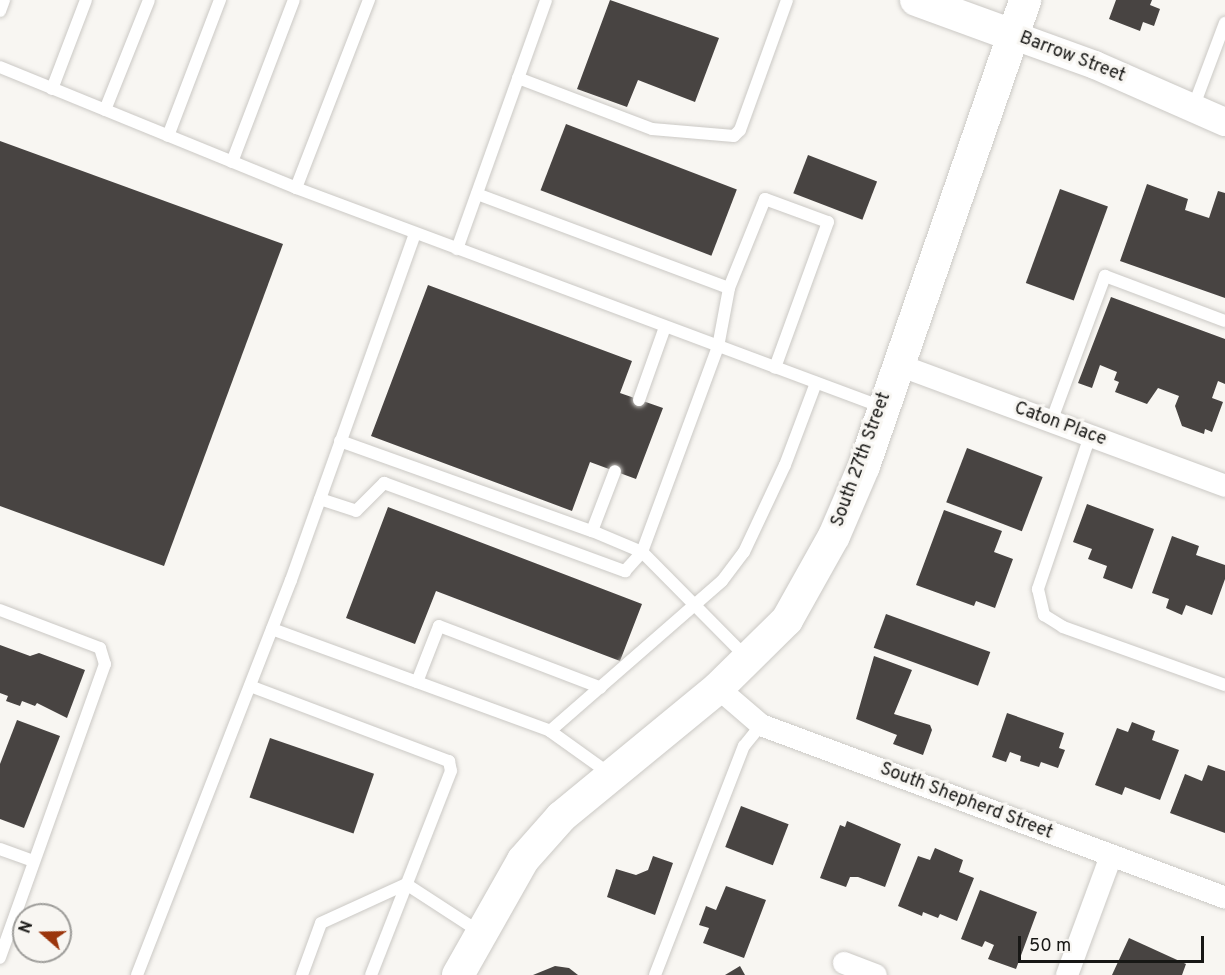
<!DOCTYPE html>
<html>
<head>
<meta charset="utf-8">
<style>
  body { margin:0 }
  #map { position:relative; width:1225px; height:975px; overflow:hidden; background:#f8f6f2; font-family:Overpass,sans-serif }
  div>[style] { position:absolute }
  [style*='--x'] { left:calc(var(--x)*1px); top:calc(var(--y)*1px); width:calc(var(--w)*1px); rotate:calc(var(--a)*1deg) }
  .building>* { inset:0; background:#484442; transform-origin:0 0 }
  .roads { filter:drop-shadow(0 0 2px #cbc9c5) drop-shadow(0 0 2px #cbc9c5) }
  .service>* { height:12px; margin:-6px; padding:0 6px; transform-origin:6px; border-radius:6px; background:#fff }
  .minor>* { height:22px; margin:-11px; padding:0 11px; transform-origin:11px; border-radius:11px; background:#fff }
  .tertiary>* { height:28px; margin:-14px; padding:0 14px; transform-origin:14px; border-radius:14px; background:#fff }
  .secondary>* { height:32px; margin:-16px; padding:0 16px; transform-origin:16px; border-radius:16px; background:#fff }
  span { translate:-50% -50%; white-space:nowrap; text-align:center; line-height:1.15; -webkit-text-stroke:6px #f8f6f2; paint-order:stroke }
  .street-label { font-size:18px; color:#171715 }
  .north { position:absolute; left:12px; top:903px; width:60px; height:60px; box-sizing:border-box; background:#f8f6f2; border:2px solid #9e9d9a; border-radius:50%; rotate:290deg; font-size:16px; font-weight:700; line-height:24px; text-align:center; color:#171715 }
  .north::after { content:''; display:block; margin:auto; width:21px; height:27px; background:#9b350c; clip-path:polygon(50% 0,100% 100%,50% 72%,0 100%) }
  .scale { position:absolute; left:1018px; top:936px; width:186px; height:27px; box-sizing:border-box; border:3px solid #171715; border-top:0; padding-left:8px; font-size:18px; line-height:21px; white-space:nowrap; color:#171715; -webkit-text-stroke:4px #f8f6f2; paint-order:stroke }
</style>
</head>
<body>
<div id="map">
  <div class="building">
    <i style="clip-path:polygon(610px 0,719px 38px,695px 102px,638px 80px,627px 107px,577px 89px)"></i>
    <i style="clip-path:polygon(1116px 0,1152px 0,1150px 5px,1160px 9px,1154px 26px,1143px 22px,1140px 31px,1109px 19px)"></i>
    <i style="left:566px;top:124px;width:183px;height:71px;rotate:21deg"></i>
    <i style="clip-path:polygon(0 141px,283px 244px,164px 566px,0 506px)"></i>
    <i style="left:808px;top:155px;width:74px;height:41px;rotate:21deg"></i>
    <i style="clip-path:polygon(1147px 184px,1188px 199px,1185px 210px,1209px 218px,1218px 191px,1225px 193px,1225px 298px,1120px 261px)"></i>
    <i style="left:1060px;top:189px;width:51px;height:100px;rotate:20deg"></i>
    <i style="clip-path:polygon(428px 285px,632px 361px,620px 393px,663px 408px,636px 479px,590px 462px,572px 511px,371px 436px)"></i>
    <i style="clip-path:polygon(1111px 297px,1225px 339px,1225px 384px,1218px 381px,1212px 398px,1223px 402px,1212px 432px,1205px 429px,1204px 434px,1182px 426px,1175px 406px,1179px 396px,1158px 388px,1147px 404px,1115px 392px,1119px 382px,1114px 380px,1117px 372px,1100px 365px,1092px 388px,1078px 383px)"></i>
    <i style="left:967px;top:448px;width:81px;height:58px;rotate:21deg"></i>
    <i style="clip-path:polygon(1087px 504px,1154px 529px,1132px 589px,1103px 578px,1107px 566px,1088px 559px,1092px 549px,1073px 542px)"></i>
    <i style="clip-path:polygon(388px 507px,642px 604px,620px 661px,436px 591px,415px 644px,346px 618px)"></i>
    <i style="clip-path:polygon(944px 510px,1002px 531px,994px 552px,1013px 559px,995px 608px,976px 601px,974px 606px,916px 585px)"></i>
    <i style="clip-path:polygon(1172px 536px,1199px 546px,1196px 555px,1225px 565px,1225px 579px,1212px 615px,1186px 605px,1182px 615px,1166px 608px,1169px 599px,1152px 593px)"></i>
    <i style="left:886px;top:614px;width:111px;height:36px;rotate:20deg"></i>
    <i style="clip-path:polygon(0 645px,30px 656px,39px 653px,85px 670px,67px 718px,37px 703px,35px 706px,22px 701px,20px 706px,6px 701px,8px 696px,0 693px)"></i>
    <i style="clip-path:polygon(874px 656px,912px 670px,894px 714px,930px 725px,932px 730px,923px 755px,893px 744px,897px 735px,856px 719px)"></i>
    <i style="clip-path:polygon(1007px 713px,1064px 733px,1059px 748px,1065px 750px,1058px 768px,1041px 762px,1039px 767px,1020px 761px,1021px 756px,1010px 752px,1006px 762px,992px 757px)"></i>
    <i style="clip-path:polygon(17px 720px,60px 736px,24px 828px,0 819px,0 764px)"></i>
    <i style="clip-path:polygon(1132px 722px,1155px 731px,1152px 740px,1179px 750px,1160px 800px,1125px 787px,1122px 795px,1095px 785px,1117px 728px,1128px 732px)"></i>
    <i style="left:270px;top:738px;width:110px;height:63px;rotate:19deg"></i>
    <i style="clip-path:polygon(1208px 765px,1225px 771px,1225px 833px,1170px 813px,1185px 774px,1202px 781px)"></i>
    <i style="left:741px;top:806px;width:51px;height:44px;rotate:21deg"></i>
    <i style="clip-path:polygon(847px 821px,901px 844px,885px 887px,858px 877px,850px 877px,846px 887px,820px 878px,840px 825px,845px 827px)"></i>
    <i style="clip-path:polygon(935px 848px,963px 860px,959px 872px,974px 878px,957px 921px,940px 914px,938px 918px,923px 912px,922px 916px,898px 906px,918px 856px,930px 860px)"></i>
    <i style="clip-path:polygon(653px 856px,673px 863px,655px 915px,607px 897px,616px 869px,636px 875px,648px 870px)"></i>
    <i style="clip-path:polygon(726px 886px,766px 900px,744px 958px,703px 943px,709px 928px,699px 925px,706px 906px,716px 910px)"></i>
    <i style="clip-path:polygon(980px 890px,1037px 912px,1016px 969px,988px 959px,994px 945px,985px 941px,982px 947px,961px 939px)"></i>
    <i style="clip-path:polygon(1129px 938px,1186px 964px,1182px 975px,1112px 975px)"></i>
    <i style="clip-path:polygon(555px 966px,569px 968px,578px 975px,533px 975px)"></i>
    <i style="clip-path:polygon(740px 966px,745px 975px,725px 975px)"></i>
  </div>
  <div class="roads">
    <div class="service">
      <i style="--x:0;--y:11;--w:12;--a:-70"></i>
      <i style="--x:0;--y:67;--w:320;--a:22.2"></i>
      <i style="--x:296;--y:188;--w:626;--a:20.49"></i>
      <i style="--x:518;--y:78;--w:143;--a:20.8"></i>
      <i style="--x:652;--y:129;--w:82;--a:4.9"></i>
      <i style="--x:734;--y:136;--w:8;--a:-45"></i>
      <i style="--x:740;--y:130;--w:138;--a:-70.1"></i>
      <i style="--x:52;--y:89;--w:95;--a:-69.1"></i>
      <i style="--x:1193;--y:108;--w:91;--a:-69.4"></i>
      <i style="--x:105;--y:110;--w:118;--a:-68.2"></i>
      <i style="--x:168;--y:136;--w:146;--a:-69.1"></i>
      <i style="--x:232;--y:162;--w:173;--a:-69.1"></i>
      <i style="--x:296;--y:188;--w:202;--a:-68.8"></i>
      <i style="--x:477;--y:194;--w:269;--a:20.5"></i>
      <i style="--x:457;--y:249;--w:264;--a:-70.3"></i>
      <i style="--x:639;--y:400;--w:77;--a:-70.4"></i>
      <i style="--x:1051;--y:422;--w:156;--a:-69.7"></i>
      <i style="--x:1105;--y:276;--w:128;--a:20.6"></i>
      <i style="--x:1090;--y:436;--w:162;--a:108.8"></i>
      <i style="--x:1038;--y:589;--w:27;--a:77"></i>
      <i style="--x:1044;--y:615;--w:22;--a:32"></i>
      <i style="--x:1063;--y:627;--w:172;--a:19.7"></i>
      <i style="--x:340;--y:441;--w:268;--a:19.7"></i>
      <i style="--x:320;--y:499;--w:38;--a:18"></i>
      <i style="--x:356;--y:511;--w:40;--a:-45"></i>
      <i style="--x:384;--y:483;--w:257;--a:20.1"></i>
      <i style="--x:625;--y:571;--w:25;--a:-48"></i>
      <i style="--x:642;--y:552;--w:54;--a:-157.2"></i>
      <i style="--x:592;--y:531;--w:64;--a:-69"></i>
      <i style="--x:0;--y:610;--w:107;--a:20.8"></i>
      <i style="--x:100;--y:648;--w:17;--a:73"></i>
      <i style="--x:105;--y:664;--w:312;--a:109.7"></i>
      <i style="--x:272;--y:629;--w:296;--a:20.1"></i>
      <i style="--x:550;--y:731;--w:228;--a:-41.1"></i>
      <i style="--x:722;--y:581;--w:36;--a:-53"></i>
      <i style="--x:744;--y:552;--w:96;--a:-64.8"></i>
      <i style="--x:785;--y:465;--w:88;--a:-69.3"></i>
      <i style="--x:747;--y:658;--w:149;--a:-134.7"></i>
      <i style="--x:642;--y:552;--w:219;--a:-69.7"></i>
      <i style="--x:718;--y:347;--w:60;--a:-79.4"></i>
      <i style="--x:729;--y:288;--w:96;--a:-68"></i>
      <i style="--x:765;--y:199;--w:67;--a:20.1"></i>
      <i style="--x:828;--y:222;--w:155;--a:110"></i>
      <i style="--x:417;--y:682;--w:60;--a:-68.6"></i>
      <i style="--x:439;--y:626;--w:173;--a:20.9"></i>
      <i style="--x:250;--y:686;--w:213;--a:20.7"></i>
      <i style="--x:449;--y:761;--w:10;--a:79"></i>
      <i style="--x:451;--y:771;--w:219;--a:111.4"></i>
      <i style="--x:550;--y:731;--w:74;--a:35.6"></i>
      <i style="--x:0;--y:849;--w:35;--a:20"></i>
      <i style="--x:137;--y:975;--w:424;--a:-68.7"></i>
      <i style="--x:291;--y:580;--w:368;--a:-70.3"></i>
      <i style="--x:302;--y:975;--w:55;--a:-69.9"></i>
      <i style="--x:321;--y:923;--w:94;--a:-24.6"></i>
      <i style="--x:406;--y:884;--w:88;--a:33"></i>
      <i style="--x:655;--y:975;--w:246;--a:-68.8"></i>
      <i style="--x:744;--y:746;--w:27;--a:-51"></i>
    </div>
    <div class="minor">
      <i style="--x:896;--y:364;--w:351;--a:20.3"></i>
      <i style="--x:718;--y:688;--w:57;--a:40.7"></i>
      <i style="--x:761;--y:725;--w:495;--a:20.4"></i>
      <i style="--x:844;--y:963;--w:34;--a:21"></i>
      <i style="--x:1067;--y:975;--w:127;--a:-69.7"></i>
    </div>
    <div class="tertiary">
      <i style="--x:1012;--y:35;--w:88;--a:19.9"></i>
      <i style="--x:1095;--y:65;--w:142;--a:23.7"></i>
    </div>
    <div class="secondary">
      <i style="--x:916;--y:0;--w:102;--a:20"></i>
      <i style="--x:458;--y:975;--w:132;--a:-60.5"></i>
      <i style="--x:523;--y:860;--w:57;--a:-48.5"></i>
      <i style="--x:561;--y:817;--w:203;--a:-39.4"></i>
      <i style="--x:718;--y:688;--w:97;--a:-44.6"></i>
      <i style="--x:787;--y:620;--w:96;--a:-60.8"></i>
      <i style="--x:834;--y:536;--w:76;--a:-66.8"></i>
      <i style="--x:864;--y:466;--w:493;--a:-70.9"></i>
    </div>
  </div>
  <div class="street-label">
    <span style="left:1072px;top:58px;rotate:21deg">Barrow Street</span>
    <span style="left:1060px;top:425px;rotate:20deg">Caton Place</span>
    <span style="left:862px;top:460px;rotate:-70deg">South 27th Street</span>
    <span style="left:966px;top:802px;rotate:21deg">South Shepherd Street</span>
  </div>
  <div class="north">N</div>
  <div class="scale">50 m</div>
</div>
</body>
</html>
